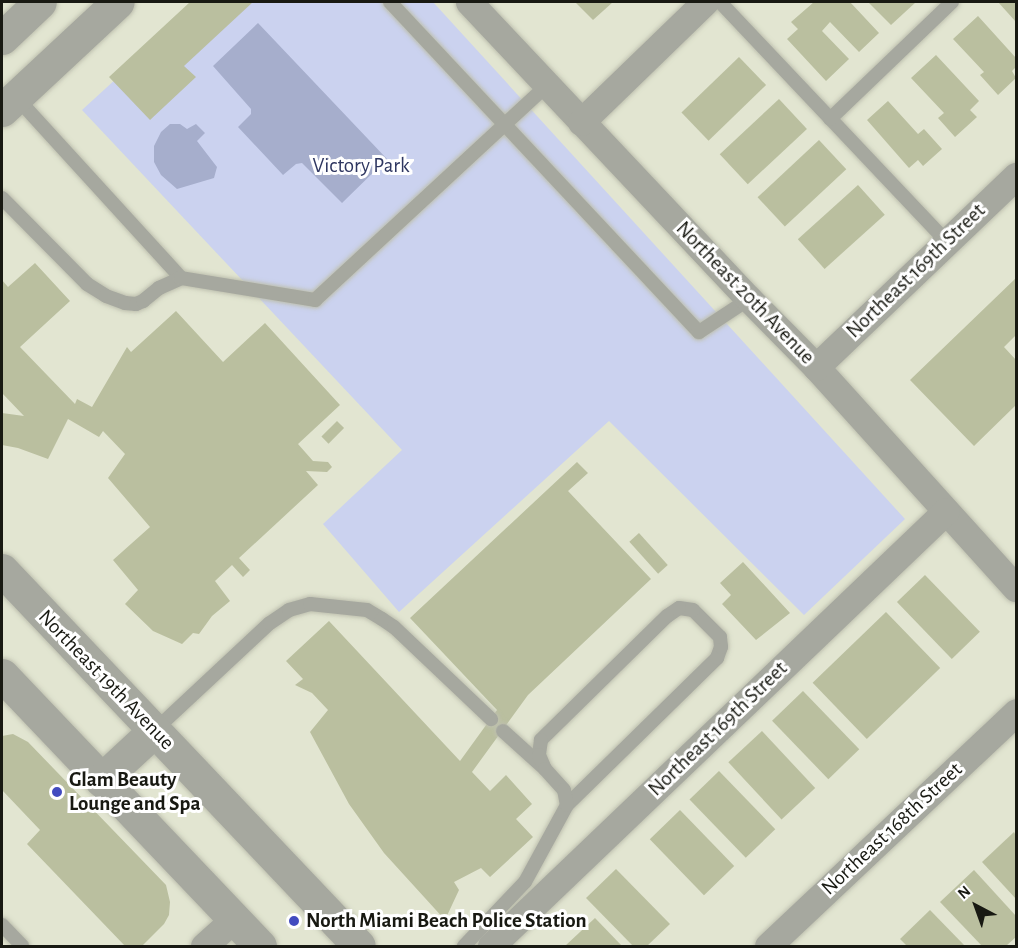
<!DOCTYPE html>
<html>
<head>
<meta charset="utf-8">
<style>
  body { margin:0 }
  #map { position:relative; width:1018px; height:948px; overflow:hidden; background:#e2e5d1; font-family:"Alegreya Sans",sans-serif }
  div>[style] { position:absolute }
  [style*='--x'] { left:calc(var(--x)*1px); top:calc(var(--y)*1px); width:calc(var(--w)*1px); rotate:calc(var(--a)*1deg) }
  .green>* { inset:0; background:#cbd2ef }
  .water>* { inset:0; background:#a6aecc }
  .building>* { inset:0; background:#babf9f; transform-origin:0 0 }
  .roads { filter:drop-shadow(0 0 2px #bec0af) drop-shadow(0 0 2px #bec0af) }
  .service>* { height:14px; margin:-7px; padding:0 7px; transform-origin:7px; border-radius:7px; background:#a6a89f }
  .minor>* { height:27px; margin:-13.5px; padding:0 13.5px; transform-origin:13.5px; border-radius:13.5px; background:#a6a89f }
  .tertiary>* { height:33px; margin:-16.5px; padding:0 16.5px; transform-origin:16.5px; border-radius:16.5px; background:#a6a89f }
  .dots>* { width:16px; height:16px; translate:-50% -50%; box-sizing:border-box; border:3px solid #fff; border-radius:50% }
  span { translate:-50% -50%; white-space:nowrap; text-align:center; line-height:1.15; -webkit-text-stroke:6px #fff; paint-order:stroke }
  .park-label { font-size:21px; color:#2e3660 }
  .street-label { font-size:21px; color:#181912 }
  .poi-label { font-size:21px; color:#181912; font-weight:700 }
  .left { translate:0 -50%; text-align:left }
  .frame { position:absolute; inset:0; border:3px solid #181912; pointer-events:none }
  .north { position:absolute; left:946px; top:876px; width:60px; height:60px; -webkit-text-stroke:4px #fff; paint-order:stroke; rotate:319deg; font-size:16px; font-weight:700; line-height:24px; text-align:center; color:#181912 }
  .north::after { content:''; display:block; margin:auto; width:21px; height:27px; background:#181912; clip-path:polygon(50% 0,100% 100%,50% 72%,0 100%) }
</style>
</head>
<body>
<div id="map">
  <div class="green">
    <i style="clip-path:polygon(200px 2px,433px 2px,905px 519px,804px 615px,609px 421px,399px 612px,323px 524px,402px 450px,82px 110px)"></i>
  </div>
  <div class="water">
    <i style="clip-path:polygon(258px 23px,387px 159px,342px 203px,302px 163px,296px 164px,283px 175px,238px 127px,251px 114px,251px 109px,213px 66px)"></i>
    <i style="clip-path:polygon(170px 124px,180px 124px,187px 129px,196px 124px,205px 133px,197px 141px,217px 167px,214px 178px,177px 189px,161px 175px,154px 162px,154px 146px,161px 132px)"></i>
  </div>
  <div class="building">
    <i style="clip-path:polygon(190px 2px,253px 2px,184px 66px,196px 77px,150px 120px,109px 77px)"></i>
    <i style="clip-path:polygon(575px 2px,613px 2px,593px 20px)"></i>
    <i style="clip-path:polygon(814px 2px,850px 2px,879px 33px,859px 52px,830px 22px,822px 31px,849px 59px,826px 81px,787px 39px,798px 29px,791px 22px)"></i>
    <i style="clip-path:polygon(868px 2px,916px 2px,891px 25px)"></i>
    <i style="clip-path:polygon(998px 2px,1016px 2px,1016px 22px)"></i>
    <i style="clip-path:polygon(978px 16px,1016px 58px,1016px 67px,1012px 71px,1016px 78px,998px 95px,980px 75px,984px 72px,953px 39px)"></i>
    <i style="clip-path:polygon(936px 55px,979px 101px,970px 110px,977px 117px,955px 137px,938px 118px,944px 113px,911px 78px)"></i>
    <i style="left:739px;top:57px;width:39px;height:80px;rotate:46deg"></i>
    <i style="left:779px;top:99px;width:41px;height:81px;rotate:47deg"></i>
    <i style="clip-path:polygon(888px 101px,918px 134px,924px 129px,942px 149px,923px 166px,918px 160px,909px 168px,867px 120px)"></i>
    <i style="left:819px;top:140px;width:40px;height:84px;rotate:47deg"></i>
    <i style="left:858px;top:185px;width:40px;height:81px;rotate:48deg"></i>
    <i style="clip-path:polygon(35px 263px,70px 301px,20px 347px,75px 404px,77px 399px,92px 407px,127px 347px,131px 352px,176px 311px,223px 362px,265px 323px,340px 405px,298px 444px,313px 461px,328px 462px,332px 467px,327px 472px,306px 471px,318px 485px,239px 558px,250px 570px,243px 577px,232px 565px,215px 581px,230px 601px,212px 616px,199px 634px,193px 633px,182px 644px,153px 631px,125px 604px,138px 590px,113px 560px,150px 527px,108px 478px,125px 454px,103px 431px,99px 437px,68px 419px,48px 459px,18px 448px,2px 445px,2px 413px,24px 416px,2px 393px,2px 280px,8px 287px)"></i>
    <i style="clip-path:polygon(1016px 278px,1016px 335px,1004px 347px,1016px 360px,1016px 405px,974px 446px,910px 380px)"></i>
    <i style="left:337px;top:421px;width:10px;height:22px;rotate:45deg"></i>
    <i style="clip-path:polygon(577px 462px,588px 473px,568px 491px,651px 579px,528px 695px,472px 772px,490px 791px,506px 775px,532px 804px,516px 819px,533px 837px,490px 877px,481px 868px,454px 882px,459px 890px,445px 920px,384px 853px,349px 804px,310px 732px,328px 710px,312px 693px,295px 685px,303px 679px,286px 661px,329px 621px,460px 761px,497px 710px,410px 618px)"></i>
    <i style="left:639px;top:533px;width:43px;height:13px;rotate:48deg"></i>
    <i style="clip-path:polygon(743px 562px,790px 613px,756px 640px,722px 604px,731px 595px,720px 583px)"></i>
    <i style="left:925px;top:575px;width:79px;height:39px;rotate:46deg"></i>
    <i style="left:886px;top:612px;width:78px;height:102px;rotate:46deg"></i>
    <i style="left:803px;top:691px;width:81px;height:43px;rotate:46deg"></i>
    <i style="left:762px;top:731px;width:78px;height:46px;rotate:47deg"></i>
    <i style="clip-path:polygon(13px 734px,28px 742px,166px 885px,170px 902px,169px 915px,164px 924px,142px 946px,125px 946px,27px 844px,40px 830px,2px 790px,2px 736px)"></i>
    <i style="left:719px;top:771px;width:81px;height:41px;rotate:46deg"></i>
    <i style="left:680px;top:810px;width:78px;height:42px;rotate:46deg"></i>
    <i style="clip-path:polygon(1014px 832px,1016px 836px,1016px 899px,982px 862px)"></i>
    <i style="clip-path:polygon(616px 869px,670px 924px,647px 946px,633px 946px,586px 898px)"></i>
    <i style="clip-path:polygon(974px 870px,1016px 916px,1016px 937px,1006px 946px,982px 946px,940px 902px)"></i>
    <i style="clip-path:polygon(930px 910px,965px 946px,907px 946px,900px 939px)"></i>
    <i style="clip-path:polygon(595px 918px,622px 946px,565px 946px)"></i>
  </div>
  <div class="roads">
    <div class="service">
      <i style="--x:390;--y:2;--w:452;--a:46.9"></i>
      <i style="--x:699;--y:332;--w:60;--a:-33.4"></i>
      <i style="--x:720;--y:2;--w:330;--a:46.6"></i>
      <i style="--x:15;--y:96;--w:246;--a:47.6"></i>
      <i style="--x:830;--y:119;--w:169;--a:-43.8"></i>
      <i style="--x:2;--y:198;--w:121;--a:45.3"></i>
      <i style="--x:87;--y:284;--w:22;--a:32"></i>
      <i style="--x:106;--y:296;--w:20;--a:20"></i>
      <i style="--x:125;--y:303;--w:11;--a:5"></i>
      <i style="--x:136;--y:304;--w:8;--a:-23"></i>
      <i style="--x:143;--y:301;--w:21;--a:-39"></i>
      <i style="--x:159;--y:288;--w:24;--a:-24"></i>
      <i style="--x:181;--y:278;--w:136;--a:9.3"></i>
      <i style="--x:315;--y:300;--w:316;--a:-42.8"></i>
      <i style="--x:154;--y:731;--w:158;--a:-43"></i>
      <i style="--x:270;--y:623;--w:23;--a:-34"></i>
      <i style="--x:289;--y:610;--w:22;--a:-16"></i>
      <i style="--x:310;--y:604;--w:57;--a:6"></i>
      <i style="--x:367;--y:610;--w:17;--a:31"></i>
      <i style="--x:382;--y:619;--w:14;--a:34"></i>
      <i style="--x:394;--y:627;--w:134;--a:43.5"></i>
      <i style="--x:503;--y:731;--w:55;--a:42.1"></i>
      <i style="--x:2;--y:925;--w:29;--a:46"></i>
      <i style="--x:464;--y:946;--w:88;--a:-46.4"></i>
      <i style="--x:525;--y:882;--w:88;--a:-61.4"></i>
      <i style="--x:567;--y:805;--w:210;--a:-44.4"></i>
      <i style="--x:717;--y:658;--w:12;--a:-70"></i>
      <i style="--x:721;--y:647;--w:10;--a:-96"></i>
      <i style="--x:720;--y:637;--w:38;--a:-135"></i>
      <i style="--x:693;--y:610;--w:14;--a:-172"></i>
      <i style="--x:679;--y:608;--w:14;--a:146"></i>
      <i style="--x:667;--y:616;--w:177;--a:135.5"></i>
      <i style="--x:541;--y:740;--w:15;--a:98"></i>
      <i style="--x:539;--y:755;--w:15;--a:67"></i>
      <i style="--x:545;--y:769;--w:28;--a:48"></i>
      <i style="--x:564;--y:790;--w:15;--a:79"></i>
    </div>
    <div class="minor">
      <i style="--x:469;--y:2;--w:408;--a:46.7"></i>
      <i style="--x:749;--y:299;--w:95;--a:45.4"></i>
      <i style="--x:816;--y:367;--w:298;--a:47.9"></i>
      <i style="--x:581;--y:122;--w:173;--a:-44.1"></i>
      <i style="--x:816;--y:367;--w:277;--a:-43.7"></i>
      <i style="--x:204;--y:946;--w:40;--a:-42"></i>
      <i style="--x:491;--y:946;--w:629;--a:-43.71"></i>
      <i style="--x:768;--y:946;--w:341;--a:-43.3"></i>
    </div>
    <div class="tertiary">
      <i style="--x:2;--y:38;--w:52;--a:-43.5"></i>
      <i style="--x:2;--y:110;--w:158;--a:-43"></i>
      <i style="--x:2;--y:570;--w:518;--a:46.48"></i>
      <i style="--x:2;--y:675;--w:374;--a:46.4"></i>
      <i style="--x:101;--y:780;--w:72;--a:-42.8"></i>
    </div>
  </div>
  <div class="dots">
    <i style="left:57px;top:792px;background:#424bbf"></i>
    <i style="left:294px;top:921px;background:#424bbf"></i>
  </div>
  <div class="park-label">
    <span style="left:361px;top:166px">Victory Park</span>
  </div>
  <div class="street-label">
    <span style="left:916px;top:271px;rotate:-44deg">Northeast 169th Street</span>
    <span style="left:745px;top:293px;rotate:46deg">Northeast 20th Avenue</span>
    <span style="left:106px;top:680px;rotate:46deg">Northeast 19th Avenue</span>
    <span style="left:718px;top:729px;rotate:-44deg">Northeast 169th Street</span>
    <span style="left:892px;top:829px;rotate:-43deg">Northeast 168th Street</span>
  </div>
  <div class="poi-label">
    <span class="left" style="left:69px;top:792px">Glam Beauty<br>Lounge and Spa</span>
    <span class="left" style="left:306px;top:921px">North Miami Beach Police Station</span>
  </div>
  <div class="frame"></div>
  <div class="north">N</div>
</div>
</body>
</html>
